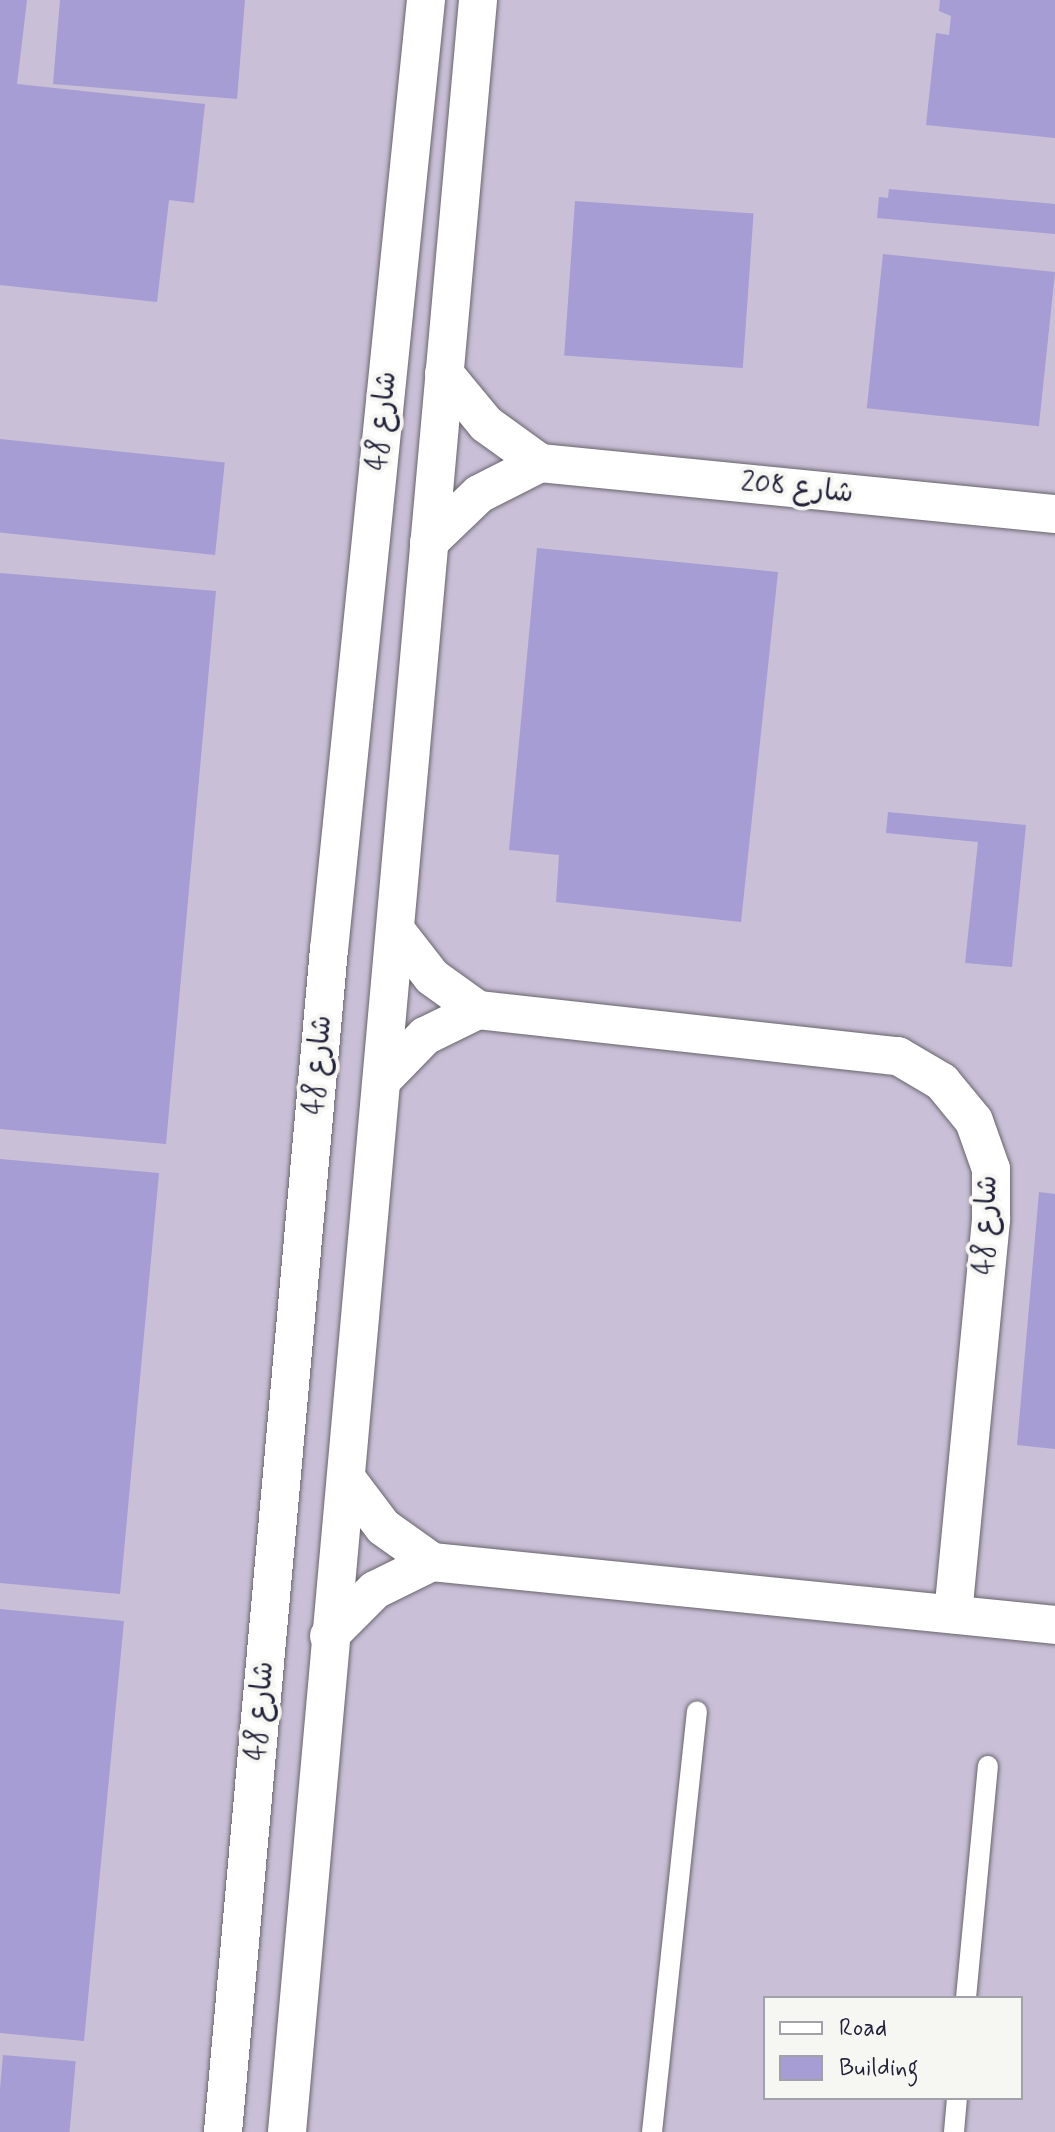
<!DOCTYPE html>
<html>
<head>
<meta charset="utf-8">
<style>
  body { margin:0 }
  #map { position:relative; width:1055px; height:2132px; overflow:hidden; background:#ede2c6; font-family:Mynerve,"Playpen Sans Arabic",sans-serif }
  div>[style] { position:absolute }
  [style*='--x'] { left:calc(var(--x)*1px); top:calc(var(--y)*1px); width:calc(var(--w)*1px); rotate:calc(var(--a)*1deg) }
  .industrial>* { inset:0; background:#c9bfd7 }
  .building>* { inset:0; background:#a69dd5; transform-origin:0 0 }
  .roads { filter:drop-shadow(0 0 2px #69656c) drop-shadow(0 0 2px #69656c) }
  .lane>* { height:20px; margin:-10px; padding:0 10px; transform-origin:10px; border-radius:10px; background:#fff }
  .street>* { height:38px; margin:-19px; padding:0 19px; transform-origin:19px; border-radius:19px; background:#fff }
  span { translate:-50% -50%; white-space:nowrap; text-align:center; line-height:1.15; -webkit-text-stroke:8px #f6f6f2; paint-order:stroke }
  .street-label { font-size:28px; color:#22223b }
  .legend { position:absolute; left:763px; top:1996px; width:260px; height:104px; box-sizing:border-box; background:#f6f6f2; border:2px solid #a1a1a9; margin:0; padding:10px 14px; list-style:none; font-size:24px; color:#22223b }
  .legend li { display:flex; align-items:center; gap:16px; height:40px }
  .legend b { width:40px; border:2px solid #a1a1a9 }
</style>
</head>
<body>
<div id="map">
  <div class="industrial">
    <i style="clip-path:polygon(evenodd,0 0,1055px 0,1055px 2132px,0 2132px,0 0,765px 1998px,1021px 1998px,1021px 2098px,765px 2098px,765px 1998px)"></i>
  </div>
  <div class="building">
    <i style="clip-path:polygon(0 0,27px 0,17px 84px,205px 104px,194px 203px,169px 200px,157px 302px,0 285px)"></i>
    <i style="clip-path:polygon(60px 0,245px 0,237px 99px,53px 84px)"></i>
    <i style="clip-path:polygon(940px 0,1055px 0,1055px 138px,926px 125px,936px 33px,949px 35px,951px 16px,939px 11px)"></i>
    <i style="clip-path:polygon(889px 189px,1055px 204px,1055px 234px,877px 218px,879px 197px,888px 198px)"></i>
    <i style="left:575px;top:201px;width:179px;height:155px;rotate:4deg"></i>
    <i style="left:883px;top:254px;width:173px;height:155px;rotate:6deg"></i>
    <i style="left:0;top:439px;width:226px;height:93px;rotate:6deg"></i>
    <i style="clip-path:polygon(537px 548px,778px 572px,741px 922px,556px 902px,559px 855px,509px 850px)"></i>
    <i style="clip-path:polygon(0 573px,216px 591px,166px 1144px,0 1129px)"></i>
    <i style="clip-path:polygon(888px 812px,1026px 825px,1012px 967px,965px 963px,978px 842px,886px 833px)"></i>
    <i style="clip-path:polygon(0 1159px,159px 1173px,120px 1594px,0 1583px)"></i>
    <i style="clip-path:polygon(1039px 1192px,1055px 1194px,1055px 1449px,1017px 1445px)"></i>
    <i style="clip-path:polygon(0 1609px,124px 1621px,84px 2041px,0 2033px)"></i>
    <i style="left:3px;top:2055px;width:73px;height:77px;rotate:5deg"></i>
  </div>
  <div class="roads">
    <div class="lane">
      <i style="--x:966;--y:1998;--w:233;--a:-84.6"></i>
      <i style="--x:652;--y:2132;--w:423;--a:-83.9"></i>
      <i style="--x:954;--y:2132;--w:34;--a:-85"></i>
    </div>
    <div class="street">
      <i style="--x:444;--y:373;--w:66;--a:50.5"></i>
      <i style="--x:486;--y:424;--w:67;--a:35.8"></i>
      <i style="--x:540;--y:463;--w:518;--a:5.66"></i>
      <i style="--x:429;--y:542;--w:69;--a:-43.8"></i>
      <i style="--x:479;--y:494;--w:68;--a:-26.9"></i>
      <i style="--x:397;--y:932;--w:57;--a:52.1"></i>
      <i style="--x:432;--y:977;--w:57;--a:35.7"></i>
      <i style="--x:478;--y:1010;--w:423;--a:6.3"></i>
      <i style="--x:898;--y:1056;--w:51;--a:30.6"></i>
      <i style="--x:942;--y:1082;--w:50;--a:50.6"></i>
      <i style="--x:974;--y:1121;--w:51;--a:70.5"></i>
      <i style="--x:991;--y:1169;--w:51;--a:90"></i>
      <i style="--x:991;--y:1220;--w:396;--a:95.5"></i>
      <i style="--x:384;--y:1078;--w:59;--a:-45.7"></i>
      <i style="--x:425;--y:1036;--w:59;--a:-26.1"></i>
      <i style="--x:346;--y:1478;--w:61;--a:52.9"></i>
      <i style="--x:383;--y:1527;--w:60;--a:35.5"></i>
      <i style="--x:432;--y:1562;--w:626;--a:5.77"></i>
      <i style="--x:329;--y:1636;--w:65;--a:-45"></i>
      <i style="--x:375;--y:1590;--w:64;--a:-26.2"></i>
      <i style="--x:223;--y:2132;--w:1187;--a:-84.88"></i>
      <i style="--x:329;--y:950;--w:955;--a:-84.17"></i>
      <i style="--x:287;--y:2132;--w:2141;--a:-84.88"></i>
    </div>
  </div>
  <div class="street-label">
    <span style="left:383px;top:421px;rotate:-84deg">شارع 48</span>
    <span style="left:797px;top:489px;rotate:6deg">شارع 208</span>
    <span style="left:319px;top:1065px;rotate:-85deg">شارع 48</span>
    <span style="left:987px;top:1225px;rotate:-88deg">شارع 48</span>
    <span style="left:261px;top:1711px;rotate:-85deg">شارع 48</span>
  </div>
  <ul class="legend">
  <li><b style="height:10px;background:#fff"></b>Road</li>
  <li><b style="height:22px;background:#a69dd5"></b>Building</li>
  </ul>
</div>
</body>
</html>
